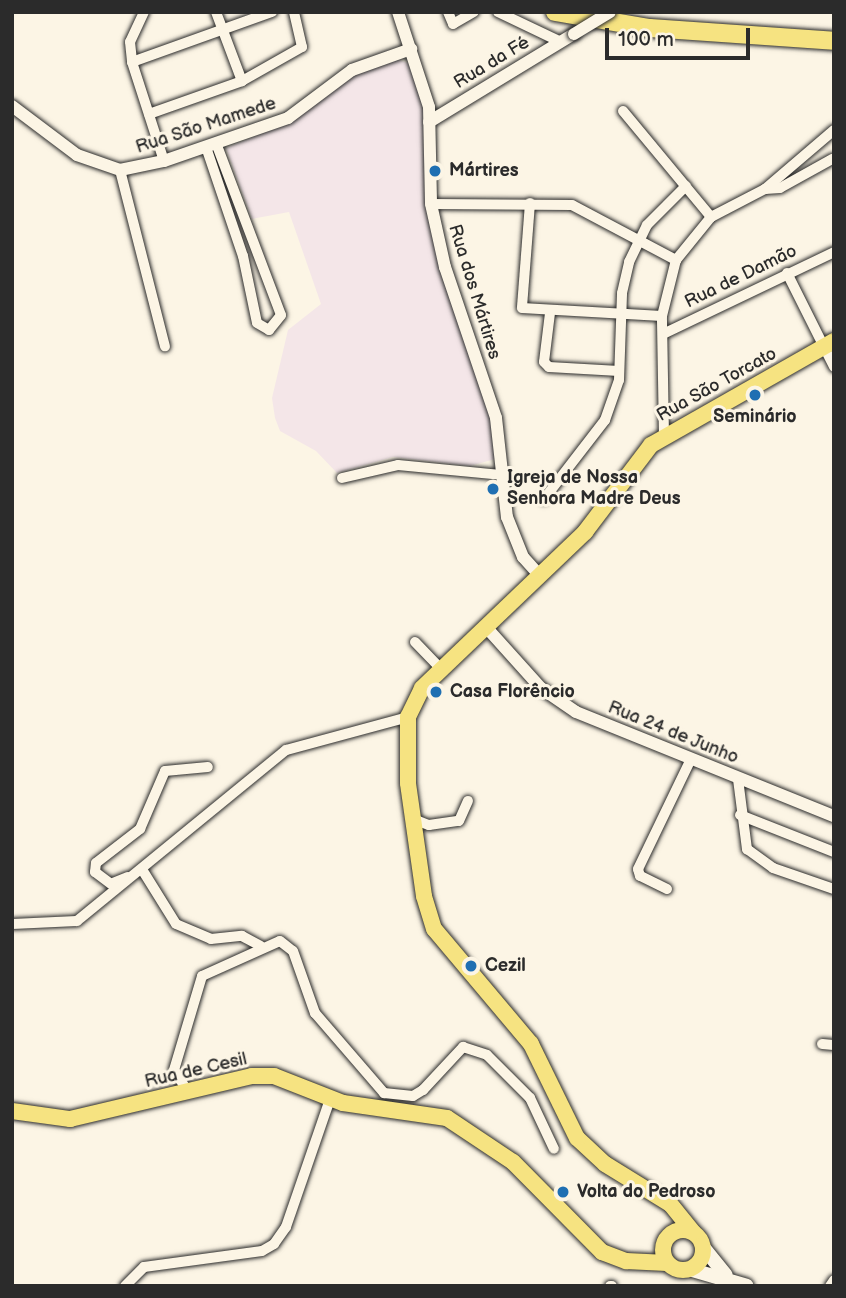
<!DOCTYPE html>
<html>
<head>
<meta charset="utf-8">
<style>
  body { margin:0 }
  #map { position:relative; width:846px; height:1298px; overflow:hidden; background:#fcf5e5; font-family:"Balsamiq Sans",sans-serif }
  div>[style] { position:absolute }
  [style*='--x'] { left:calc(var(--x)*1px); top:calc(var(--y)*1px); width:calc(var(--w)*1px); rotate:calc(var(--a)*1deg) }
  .built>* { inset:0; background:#f4e6e8 }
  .roads { filter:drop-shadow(0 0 2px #2b2b2b) drop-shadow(0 0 2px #2b2b2b) }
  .minor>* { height:10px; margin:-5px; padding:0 5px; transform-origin:5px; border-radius:5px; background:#fcf5e5 }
  .tertiary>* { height:12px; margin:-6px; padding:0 6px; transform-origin:6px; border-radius:6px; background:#fcf5e5 }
  .secondary>* { height:14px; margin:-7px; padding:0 7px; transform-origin:7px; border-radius:7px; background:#fcf5e5 }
  .primary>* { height:16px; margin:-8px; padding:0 8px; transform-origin:8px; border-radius:8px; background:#f6e381 }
  .primary>.ring { margin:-8px; padding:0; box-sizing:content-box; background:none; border:16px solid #f6e381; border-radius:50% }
  .trunk>* { height:18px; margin:-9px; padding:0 9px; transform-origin:9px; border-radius:9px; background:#f6e381 }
  .bridges { filter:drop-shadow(0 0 2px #2b2b2b) drop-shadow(0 0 2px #2b2b2b) }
  .tertiary-bridge>* { height:12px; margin:-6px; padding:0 6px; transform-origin:6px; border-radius:6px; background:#fcf5e5 }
  .dots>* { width:19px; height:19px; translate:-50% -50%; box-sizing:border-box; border:4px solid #fcf5e5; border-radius:50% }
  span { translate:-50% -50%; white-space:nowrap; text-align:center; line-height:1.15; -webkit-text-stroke:6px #fcf5e5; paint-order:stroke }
  .street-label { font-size:18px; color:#2b2b2b }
  .poi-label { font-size:18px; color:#2b2b2b; font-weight:700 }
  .left { translate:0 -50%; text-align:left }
  .frame { position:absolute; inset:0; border:14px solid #2b2b2b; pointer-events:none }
  .scale { position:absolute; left:605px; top:28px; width:145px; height:32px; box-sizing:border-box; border:4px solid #2b2b2b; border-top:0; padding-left:9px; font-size:21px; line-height:24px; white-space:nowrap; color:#2b2b2b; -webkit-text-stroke:5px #fcf5e5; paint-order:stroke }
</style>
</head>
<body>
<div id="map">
  <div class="built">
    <i style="clip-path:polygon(392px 58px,411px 64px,423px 99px,425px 203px,493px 422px,495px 459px,470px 466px,393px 457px,337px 473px,316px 451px,280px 431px,275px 418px,272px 398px,288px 330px,321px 304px,289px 212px,252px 219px,226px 148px,288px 123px,345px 78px)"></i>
  </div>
  <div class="roads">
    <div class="minor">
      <i style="--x:144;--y:12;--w:33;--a:115"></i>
      <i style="--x:130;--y:42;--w:20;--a:84"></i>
      <i style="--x:132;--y:62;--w:104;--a:72.1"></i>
      <i style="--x:216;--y:12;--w:74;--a:69.4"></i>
      <i style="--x:448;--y:12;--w:13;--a:67"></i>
      <i style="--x:453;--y:24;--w:24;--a:-30"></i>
      <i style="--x:498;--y:12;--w:70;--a:25.5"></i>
      <i style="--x:132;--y:62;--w:149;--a:-19.7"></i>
      <i style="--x:623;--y:111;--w:138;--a:50.3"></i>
      <i style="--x:149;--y:114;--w:99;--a:-19.5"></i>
      <i style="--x:242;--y:81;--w:69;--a:-29.5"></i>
      <i style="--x:302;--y:47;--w:36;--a:-103"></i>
      <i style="--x:206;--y:147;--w:115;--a:71.3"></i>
      <i style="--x:243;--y:256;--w:68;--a:78.2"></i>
      <i style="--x:257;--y:323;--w:14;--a:30"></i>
      <i style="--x:269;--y:330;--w:19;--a:-51"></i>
      <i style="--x:281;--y:315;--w:184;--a:-110.7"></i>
      <i style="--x:120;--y:170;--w:182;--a:75.7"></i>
      <i style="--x:765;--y:189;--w:15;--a:-4"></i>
      <i style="--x:780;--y:188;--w:60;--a:-29.1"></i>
      <i style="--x:530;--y:203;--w:105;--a:94.4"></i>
      <i style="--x:522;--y:308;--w:140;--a:3.3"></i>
      <i style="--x:431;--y:204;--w:141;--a:0.4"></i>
      <i style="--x:572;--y:205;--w:118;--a:27.9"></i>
      <i style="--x:787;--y:273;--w:105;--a:63.4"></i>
      <i style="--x:550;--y:313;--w:49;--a:97"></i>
      <i style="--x:544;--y:362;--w:7;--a:45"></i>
      <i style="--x:549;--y:367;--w:70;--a:3.3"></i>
      <i style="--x:663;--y:334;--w:190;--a:-25.6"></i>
      <i style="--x:664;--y:436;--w:120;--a:-91"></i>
      <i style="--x:662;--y:316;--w:58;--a:-76"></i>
      <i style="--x:676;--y:260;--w:55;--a:-50.9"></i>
      <i style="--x:711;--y:217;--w:61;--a:-27.4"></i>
      <i style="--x:765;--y:189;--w:91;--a:-40.5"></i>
      <i style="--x:342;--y:478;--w:57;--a:-13.1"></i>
      <i style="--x:398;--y:465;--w:103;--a:5.5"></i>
      <i style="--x:544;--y:499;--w:100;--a:-52.3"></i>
      <i style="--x:605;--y:420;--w:42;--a:-70.7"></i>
      <i style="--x:619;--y:380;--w:87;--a:-88"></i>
      <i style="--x:622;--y:293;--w:32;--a:-77"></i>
      <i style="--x:629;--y:262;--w:41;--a:-64.1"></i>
      <i style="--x:647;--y:225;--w:55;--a:-45"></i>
      <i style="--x:415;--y:642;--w:37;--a:46"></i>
      <i style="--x:738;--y:779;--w:71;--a:82.7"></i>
      <i style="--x:747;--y:849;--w:32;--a:36"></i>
      <i style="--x:773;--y:868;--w:65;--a:19"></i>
      <i style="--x:740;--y:815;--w:101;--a:21.5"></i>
      <i style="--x:413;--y:819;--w:17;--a:21"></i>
      <i style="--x:429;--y:825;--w:30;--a:-8"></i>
      <i style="--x:459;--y:821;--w:22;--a:-66"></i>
      <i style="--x:143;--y:871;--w:62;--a:58.1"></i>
      <i style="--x:176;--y:924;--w:38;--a:23"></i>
      <i style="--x:211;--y:939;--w:31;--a:-6"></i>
      <i style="--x:242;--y:936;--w:21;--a:28"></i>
      <i style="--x:128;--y:877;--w:18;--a:158"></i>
      <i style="--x:111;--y:884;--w:20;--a:-143"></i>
      <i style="--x:95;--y:872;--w:9;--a:-84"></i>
      <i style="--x:96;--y:863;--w:56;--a:-37.7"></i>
      <i style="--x:140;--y:829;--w:63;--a:-66.7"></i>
      <i style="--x:165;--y:771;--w:43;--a:-5.3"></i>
      <i style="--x:667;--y:889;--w:30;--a:-154"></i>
      <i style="--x:640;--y:876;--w:7;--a:-106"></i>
      <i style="--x:638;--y:869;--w:122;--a:-64.3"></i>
      <i style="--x:12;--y:924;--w:65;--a:-2.6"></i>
      <i style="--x:77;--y:921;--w:270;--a:-39.3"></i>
      <i style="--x:286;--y:750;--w:126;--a:-15.1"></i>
      <i style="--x:822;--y:1044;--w:12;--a:5"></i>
      <i style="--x:188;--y:1092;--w:26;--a:-122"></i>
      <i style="--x:174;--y:1070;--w:98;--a:-73.4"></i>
      <i style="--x:202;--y:976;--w:85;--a:-24.2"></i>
      <i style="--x:280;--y:941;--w:16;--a:38"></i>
      <i style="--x:293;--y:951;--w:66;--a:70.5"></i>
      <i style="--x:315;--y:1013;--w:106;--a:49.2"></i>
      <i style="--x:384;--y:1093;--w:29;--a:6"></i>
      <i style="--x:413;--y:1096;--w:12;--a:-31"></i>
      <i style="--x:423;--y:1090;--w:59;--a:-47.1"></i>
      <i style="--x:463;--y:1047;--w:25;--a:18"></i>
      <i style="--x:487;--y:1055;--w:61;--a:45"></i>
      <i style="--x:530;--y:1098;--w:56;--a:64.8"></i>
      <i style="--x:125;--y:1286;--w:27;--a:-45"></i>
      <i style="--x:144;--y:1267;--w:119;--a:-7.7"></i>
      <i style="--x:262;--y:1251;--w:14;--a:-30"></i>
      <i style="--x:274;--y:1244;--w:21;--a:-55"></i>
      <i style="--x:286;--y:1227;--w:135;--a:-71"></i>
      <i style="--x:610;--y:1286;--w:2;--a:0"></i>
      <i style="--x:830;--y:1286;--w:7;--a:-56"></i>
    </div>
    <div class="tertiary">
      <i style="--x:398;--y:12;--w:100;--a:71.9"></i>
      <i style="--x:429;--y:107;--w:97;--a:88.8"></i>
      <i style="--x:431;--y:204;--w:65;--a:77.5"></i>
      <i style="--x:445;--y:267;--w:159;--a:71.3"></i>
      <i style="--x:496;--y:418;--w:100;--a:83.7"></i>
      <i style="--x:507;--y:517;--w:43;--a:68.2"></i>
      <i style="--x:523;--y:557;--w:24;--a:48"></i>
      <i style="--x:12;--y:106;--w:81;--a:37"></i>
      <i style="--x:77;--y:155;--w:46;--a:19.2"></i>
      <i style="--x:120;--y:170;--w:45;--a:-11.6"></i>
      <i style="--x:164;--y:161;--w:131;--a:-19.1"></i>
      <i style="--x:288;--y:118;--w:80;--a:-36.9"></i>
      <i style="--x:352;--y:70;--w:63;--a:-19.6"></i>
      <i style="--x:429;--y:122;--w:170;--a:-31.3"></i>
      <i style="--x:486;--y:627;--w:82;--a:48"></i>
      <i style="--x:541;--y:688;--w:42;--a:34.4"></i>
      <i style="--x:576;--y:712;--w:278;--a:22"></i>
    </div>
    <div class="secondary">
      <i style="--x:703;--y:1247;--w:36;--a:51"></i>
      <i style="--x:689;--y:1269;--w:60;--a:16.3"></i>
    </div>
    <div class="primary">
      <i style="--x:12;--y:1111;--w:59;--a:7.9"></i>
      <i style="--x:70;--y:1119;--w:187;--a:-13.3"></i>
      <i style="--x:252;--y:1076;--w:22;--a:0"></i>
      <i style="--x:274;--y:1076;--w:74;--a:21.4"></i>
      <i style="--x:343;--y:1103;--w:105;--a:8.2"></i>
      <i style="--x:447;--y:1118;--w:79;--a:33.7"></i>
      <i style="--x:513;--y:1162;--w:127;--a:45.3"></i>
      <i style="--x:602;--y:1252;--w:26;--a:21"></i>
      <i style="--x:626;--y:1261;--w:41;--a:2.8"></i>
      <i class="ring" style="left:663px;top:1230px;width:24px;height:24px"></i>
      <i style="--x:693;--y:1232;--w:36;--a:-129"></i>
      <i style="--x:670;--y:1204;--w:76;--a:-148.4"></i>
      <i style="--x:605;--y:1164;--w:38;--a:-137"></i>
      <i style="--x:577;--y:1138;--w:105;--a:-116.1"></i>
      <i style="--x:531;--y:1044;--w:150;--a:-130.1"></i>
      <i style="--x:434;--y:929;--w:34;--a:-107"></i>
      <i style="--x:424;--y:896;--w:114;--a:-98.1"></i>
      <i style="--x:408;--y:783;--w:66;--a:-90"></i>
      <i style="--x:408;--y:717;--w:32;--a:-64"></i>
      <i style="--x:422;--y:688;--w:226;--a:-43.7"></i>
      <i style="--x:585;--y:532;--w:109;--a:-52.8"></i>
      <i style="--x:651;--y:445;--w:210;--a:-29.6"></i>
    </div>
    <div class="trunk">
      <i style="--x:555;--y:12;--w:96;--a:9.6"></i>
      <i style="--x:650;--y:28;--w:184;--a:4"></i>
    </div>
  </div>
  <div class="bridges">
    <div class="tertiary-bridge">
      <i style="--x:574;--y:34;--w:42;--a:-31.4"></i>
    </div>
  </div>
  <div class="dots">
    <i style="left:435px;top:171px;background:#1f6fb2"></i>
    <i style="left:755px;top:395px;background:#1f6fb2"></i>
    <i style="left:493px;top:489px;background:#1f6fb2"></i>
    <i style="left:436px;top:692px;background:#1f6fb2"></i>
    <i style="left:471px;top:966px;background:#1f6fb2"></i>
    <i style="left:563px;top:1192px;background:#1f6fb2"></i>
  </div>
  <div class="street-label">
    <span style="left:492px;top:63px;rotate:-31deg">Rua da Fé</span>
    <span style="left:206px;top:126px;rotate:-18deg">Rua São Mamede</span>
    <span style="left:741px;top:277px;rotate:-26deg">Rua de Damão</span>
    <span style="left:474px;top:292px;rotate:73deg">Rua dos Mártires</span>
    <span style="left:717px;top:385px;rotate:-29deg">Rua São Torcato</span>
    <span style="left:673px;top:733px;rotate:22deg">Rua 24 de Junho</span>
    <span style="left:196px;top:1071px;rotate:-13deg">Rua de Cesil</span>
  </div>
  <div class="poi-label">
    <span class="left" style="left:449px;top:171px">Mártires</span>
    <span style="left:755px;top:417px">Seminário</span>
    <span class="left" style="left:507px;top:489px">Igreja de Nossa<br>Senhora Madre Deus</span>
    <span class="left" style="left:450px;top:692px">Casa Florêncio</span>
    <span class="left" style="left:485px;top:966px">Cezil</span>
    <span class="left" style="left:577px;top:1192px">Volta do Pedroso</span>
  </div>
  <div class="frame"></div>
  <div class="scale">100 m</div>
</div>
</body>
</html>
